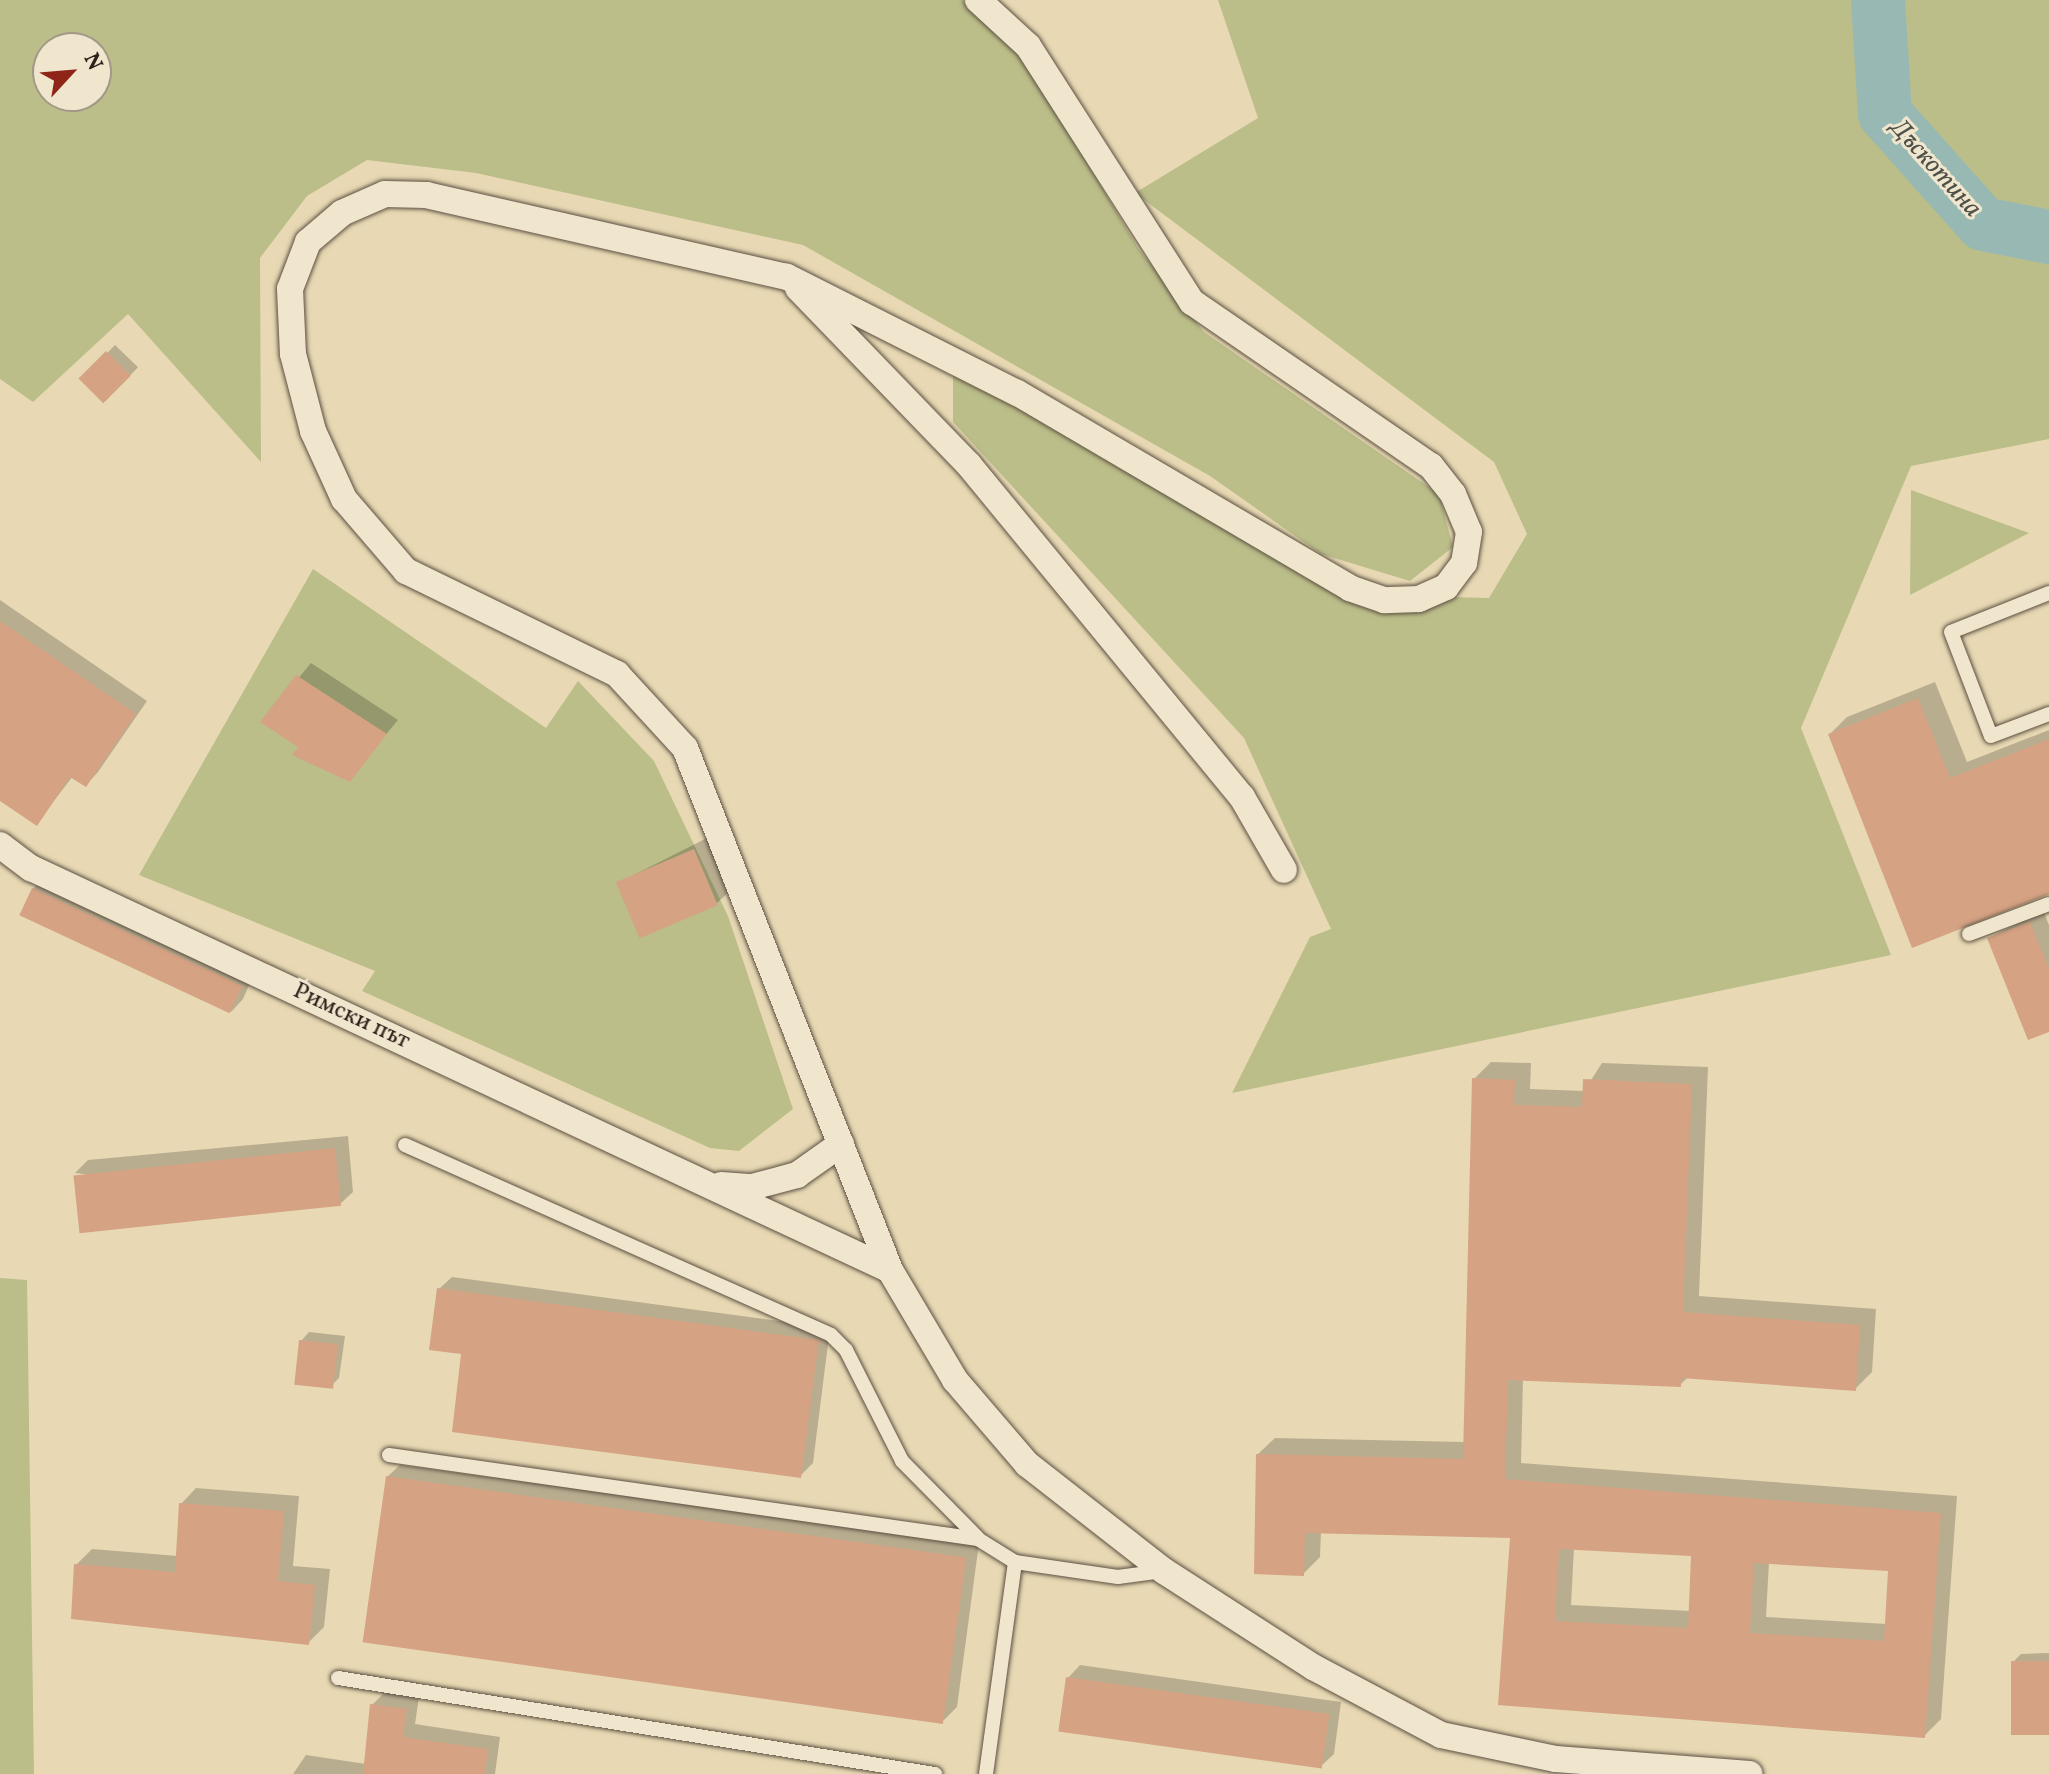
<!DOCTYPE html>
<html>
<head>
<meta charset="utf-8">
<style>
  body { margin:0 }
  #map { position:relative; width:2049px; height:1774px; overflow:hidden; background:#e8d9b4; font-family:Vollkorn,serif }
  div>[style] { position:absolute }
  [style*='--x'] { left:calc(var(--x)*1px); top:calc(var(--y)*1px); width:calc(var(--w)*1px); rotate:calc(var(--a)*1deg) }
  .green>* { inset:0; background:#bbbe89 }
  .shadow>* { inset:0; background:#0003; transform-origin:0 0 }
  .river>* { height:54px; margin:-27px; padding:0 27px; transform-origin:27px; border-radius:27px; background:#98b9b3 }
  .building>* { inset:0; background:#d5a283; transform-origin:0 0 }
  .roads { filter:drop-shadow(0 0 2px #5c5042) drop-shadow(0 0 2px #5c5042) }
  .service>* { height:14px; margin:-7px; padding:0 7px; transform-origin:7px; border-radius:7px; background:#f0e6ce }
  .minor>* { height:26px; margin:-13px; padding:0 13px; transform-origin:13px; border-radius:13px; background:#f0e6ce }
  span { translate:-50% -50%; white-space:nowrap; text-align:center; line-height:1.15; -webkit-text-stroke:6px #f0e6ce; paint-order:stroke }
  .street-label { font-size:24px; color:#2e231c }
  .water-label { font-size:26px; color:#4e5049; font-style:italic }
  .north { position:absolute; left:32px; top:32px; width:80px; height:80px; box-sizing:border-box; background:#f0e6ce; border:2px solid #a29887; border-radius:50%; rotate:64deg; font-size:22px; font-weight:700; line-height:32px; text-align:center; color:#2e231c }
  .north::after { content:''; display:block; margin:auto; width:28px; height:36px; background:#8f2418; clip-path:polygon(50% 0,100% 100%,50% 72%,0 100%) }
</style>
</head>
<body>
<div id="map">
  <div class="green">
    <i style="clip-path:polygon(evenodd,0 0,962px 0,1023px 56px,1138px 248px,1204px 332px,1439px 494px,1453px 547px,1410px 581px,1321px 554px,1210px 476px,803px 245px,476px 173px,367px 160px,307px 196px,260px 258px,261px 462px,128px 314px,33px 402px,0 379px,0 0,48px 48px,96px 48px,96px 96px,48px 96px,48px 48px)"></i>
    <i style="clip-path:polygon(1218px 0,2049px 0,2049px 439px,1911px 466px,1801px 728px,1891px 955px,1232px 1093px,1310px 937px,1331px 929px,1244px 738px,953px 422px,953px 364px,1369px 595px,1489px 598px,1527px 534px,1494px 462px,1135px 193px,1258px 118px)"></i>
    <i style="clip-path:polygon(1911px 490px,2029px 533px,1910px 595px)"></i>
    <i style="clip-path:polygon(313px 569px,546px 728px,578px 681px,654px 761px,728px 916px,793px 1109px,739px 1151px,710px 1148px,362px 991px,375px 971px,139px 875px)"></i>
    <i style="clip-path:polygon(0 1278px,27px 1280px,34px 1774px,0 1774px)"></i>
  </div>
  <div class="shadow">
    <i style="left:115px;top:345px;width:32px;height:47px;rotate:44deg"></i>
    <i style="clip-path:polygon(0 600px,147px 701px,98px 772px,86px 785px,73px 776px,37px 823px,0 799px)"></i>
    <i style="clip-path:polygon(311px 663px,398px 720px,349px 779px,262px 722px)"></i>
    <i style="clip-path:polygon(1935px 682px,1967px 762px,2049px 730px,2049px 892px,1830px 734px,1847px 717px)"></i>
    <i style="clip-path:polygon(707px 838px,730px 891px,717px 903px,618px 883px)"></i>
    <i style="clip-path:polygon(46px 876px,254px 974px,243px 999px,231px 1012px,33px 889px)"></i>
    <i style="clip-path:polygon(2043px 910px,2049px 925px,2049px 1029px,1989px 938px)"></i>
    <i style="clip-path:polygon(evenodd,1491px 1062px,1531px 1063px,1530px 1089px,1584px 1091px,1602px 1063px,1708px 1067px,1699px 1296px,1876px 1309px,1872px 1372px,1855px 1389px,1688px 1377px,1680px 1385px,1523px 1379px,1521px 1463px,1957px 1496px,1941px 1719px,1924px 1736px,1500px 1704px,1512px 1536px,1321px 1531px,1320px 1557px,1303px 1574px,1258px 1454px,1275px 1438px,1465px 1442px,1474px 1079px,1491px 1062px,1574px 1548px,1693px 1554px,1691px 1611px,1571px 1605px,1574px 1548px,1491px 1062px,1769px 1562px,1890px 1569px,1887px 1624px,1766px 1617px,1769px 1562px)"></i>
    <i style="clip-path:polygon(348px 1136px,353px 1192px,340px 1204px,75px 1173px,88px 1160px)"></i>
    <i style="clip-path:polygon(452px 1277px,830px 1328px,813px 1463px,800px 1476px,439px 1289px)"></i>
    <i style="clip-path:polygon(309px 1332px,345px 1336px,339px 1378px,331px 1386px,301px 1341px)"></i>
    <i style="clip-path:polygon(400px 1465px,979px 1543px,957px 1707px,944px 1720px,387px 1477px)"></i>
    <i style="clip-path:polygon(196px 1488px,299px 1496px,293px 1566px,330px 1569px,324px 1627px,308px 1643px,76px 1565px,92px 1549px,178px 1556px,181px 1504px)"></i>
    <i style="clip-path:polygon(2049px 1653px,2049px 1732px,2013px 1662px,2021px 1654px)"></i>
    <i style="clip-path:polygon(1080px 1665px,1341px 1702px,1334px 1754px,1321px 1766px,1068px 1678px)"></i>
    <i style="clip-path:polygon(385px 1692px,419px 1697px,415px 1724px,500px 1737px,495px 1774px,293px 1774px,306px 1755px,366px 1764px,372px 1705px)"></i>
  </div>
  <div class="river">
    <i style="--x:1878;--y:0;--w:114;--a:86.5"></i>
    <i style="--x:1885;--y:114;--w:147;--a:48.3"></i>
    <i style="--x:1983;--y:224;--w:67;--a:11.1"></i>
  </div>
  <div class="building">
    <i style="left:106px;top:351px;width:35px;height:39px;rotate:45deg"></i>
    <i style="clip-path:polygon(0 621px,136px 714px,86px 787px,70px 777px,37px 826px,0 801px)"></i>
    <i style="clip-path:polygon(296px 675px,387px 734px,350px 782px,292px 755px,298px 747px,260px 722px)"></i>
    <i style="clip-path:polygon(1918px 698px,1950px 778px,2049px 739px,2049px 894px,1912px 948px,1828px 734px)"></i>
    <i style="left:694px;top:849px;width:61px;height:85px;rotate:67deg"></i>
    <i style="left:32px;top:888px;width:232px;height:30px;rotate:25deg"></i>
    <i style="clip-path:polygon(2030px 922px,2049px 969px,2049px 1032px,2028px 1040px,1987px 938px)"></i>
    <i style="clip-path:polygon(evenodd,1472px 1078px,1515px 1080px,1514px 1105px,1582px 1107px,1583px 1079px,1692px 1084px,1683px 1312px,1860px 1325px,1856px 1391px,1681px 1378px,1681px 1387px,1508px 1380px,1505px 1479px,1941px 1513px,1925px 1738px,1498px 1705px,1510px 1538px,1305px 1533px,1304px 1576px,1254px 1574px,1256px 1454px,1463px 1459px,1472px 1078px,1559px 1549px,1691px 1556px,1688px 1628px,1555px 1621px,1559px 1549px,1472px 1078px,1754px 1563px,1888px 1571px,1884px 1641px,1750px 1633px,1754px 1563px)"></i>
    <i style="left:335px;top:1148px;width:58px;height:263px;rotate:84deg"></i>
    <i style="clip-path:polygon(437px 1288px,819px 1340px,801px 1478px,452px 1432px,461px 1354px,429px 1350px)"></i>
    <i style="left:299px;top:1340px;width:39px;height:45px;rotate:6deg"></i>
    <i style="left:386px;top:1476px;width:586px;height:168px;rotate:8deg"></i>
    <i style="clip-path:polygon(179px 1503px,284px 1511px,278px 1581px,315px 1585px,309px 1645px,71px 1619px,74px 1564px,175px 1572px)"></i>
    <i style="left:2011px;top:1661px;width:38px;height:74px"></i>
    <i style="left:1066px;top:1677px;width:266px;height:55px;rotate:8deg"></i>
    <i style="clip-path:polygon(370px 1704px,407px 1709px,403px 1737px,488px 1749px,485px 1774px,363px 1774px)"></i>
  </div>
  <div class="roads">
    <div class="service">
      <i style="--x:2049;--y:593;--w:105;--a:158.3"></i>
      <i style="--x:1951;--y:632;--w:111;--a:69"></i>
      <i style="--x:1991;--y:736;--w:62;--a:-20.8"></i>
      <i style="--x:1969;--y:934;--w:85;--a:-20.6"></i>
      <i style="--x:405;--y:1145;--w:466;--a:24"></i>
      <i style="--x:831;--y:1335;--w:21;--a:45"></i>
      <i style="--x:846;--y:1350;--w:124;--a:63.2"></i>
      <i style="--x:902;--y:1461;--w:108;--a:45.4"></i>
      <i style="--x:389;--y:1455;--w:595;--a:8.12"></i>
      <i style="--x:978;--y:1539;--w:44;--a:31.9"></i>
      <i style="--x:1015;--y:1562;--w:104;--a:8.3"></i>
      <i style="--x:1118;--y:1577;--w:45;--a:-7.6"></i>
      <i style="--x:338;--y:1678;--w:605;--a:9.14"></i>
      <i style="--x:986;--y:1774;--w:214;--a:-82.2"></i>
    </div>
    <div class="minor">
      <i style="--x:978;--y:0;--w:68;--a:42.6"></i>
      <i style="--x:1028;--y:46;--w:304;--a:57.4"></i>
      <i style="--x:1192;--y:302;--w:290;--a:34.5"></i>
      <i style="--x:1431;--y:466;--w:36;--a:52"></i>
      <i style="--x:1453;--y:494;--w:41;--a:67.2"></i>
      <i style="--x:1469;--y:532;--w:31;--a:99"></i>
      <i style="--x:1464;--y:563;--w:30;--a:127"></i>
      <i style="--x:1446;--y:587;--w:30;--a:156"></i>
      <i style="--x:1419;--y:599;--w:35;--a:178"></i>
      <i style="--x:1384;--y:600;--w:36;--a:-161"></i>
      <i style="--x:1350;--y:588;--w:386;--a:-149.6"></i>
      <i style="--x:1017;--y:393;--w:258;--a:-153.2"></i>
      <i style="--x:787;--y:277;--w:369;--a:-167.2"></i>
      <i style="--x:427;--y:195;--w:42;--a:-178.6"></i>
      <i style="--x:385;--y:194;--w:47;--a:156.2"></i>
      <i style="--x:342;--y:213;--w:45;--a:139.5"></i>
      <i style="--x:308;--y:242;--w:50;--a:111"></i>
      <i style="--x:290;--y:289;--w:65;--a:87.4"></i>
      <i style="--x:293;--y:354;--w:80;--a:75.4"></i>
      <i style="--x:313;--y:431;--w:75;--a:65.5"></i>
      <i style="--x:344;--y:499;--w:95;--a:49.3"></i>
      <i style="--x:406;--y:571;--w:235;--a:26"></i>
      <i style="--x:617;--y:674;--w:100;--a:47.4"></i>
      <i style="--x:685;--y:748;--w:561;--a:68.56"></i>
      <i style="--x:890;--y:1270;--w:128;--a:59.4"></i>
      <i style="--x:955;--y:1380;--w:111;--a:49.4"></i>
      <i style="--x:1027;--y:1464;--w:174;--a:38"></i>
      <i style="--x:1164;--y:1571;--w:177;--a:32.8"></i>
      <i style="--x:1313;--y:1667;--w:145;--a:28"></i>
      <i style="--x:1441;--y:1735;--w:117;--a:11.8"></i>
      <i style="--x:1556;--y:1759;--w:194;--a:4.4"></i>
      <i style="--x:798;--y:288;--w:246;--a:46"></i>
      <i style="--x:969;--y:465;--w:430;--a:50.6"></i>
      <i style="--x:1242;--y:797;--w:84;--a:60.1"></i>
      <i style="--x:0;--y:845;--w:39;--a:37"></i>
      <i style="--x:31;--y:868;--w:948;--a:25.08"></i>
      <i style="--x:721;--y:1185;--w:31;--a:4"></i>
      <i style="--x:752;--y:1187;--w:47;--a:-14.9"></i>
      <i style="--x:797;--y:1175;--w:54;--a:-35.2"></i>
    </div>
  </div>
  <div class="street-label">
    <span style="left:351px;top:1017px;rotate:25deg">Римски път</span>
  </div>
  <div class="water-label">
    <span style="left:1935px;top:169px;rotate:48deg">Дъскотина</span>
  </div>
  <div class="north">N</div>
</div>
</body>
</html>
